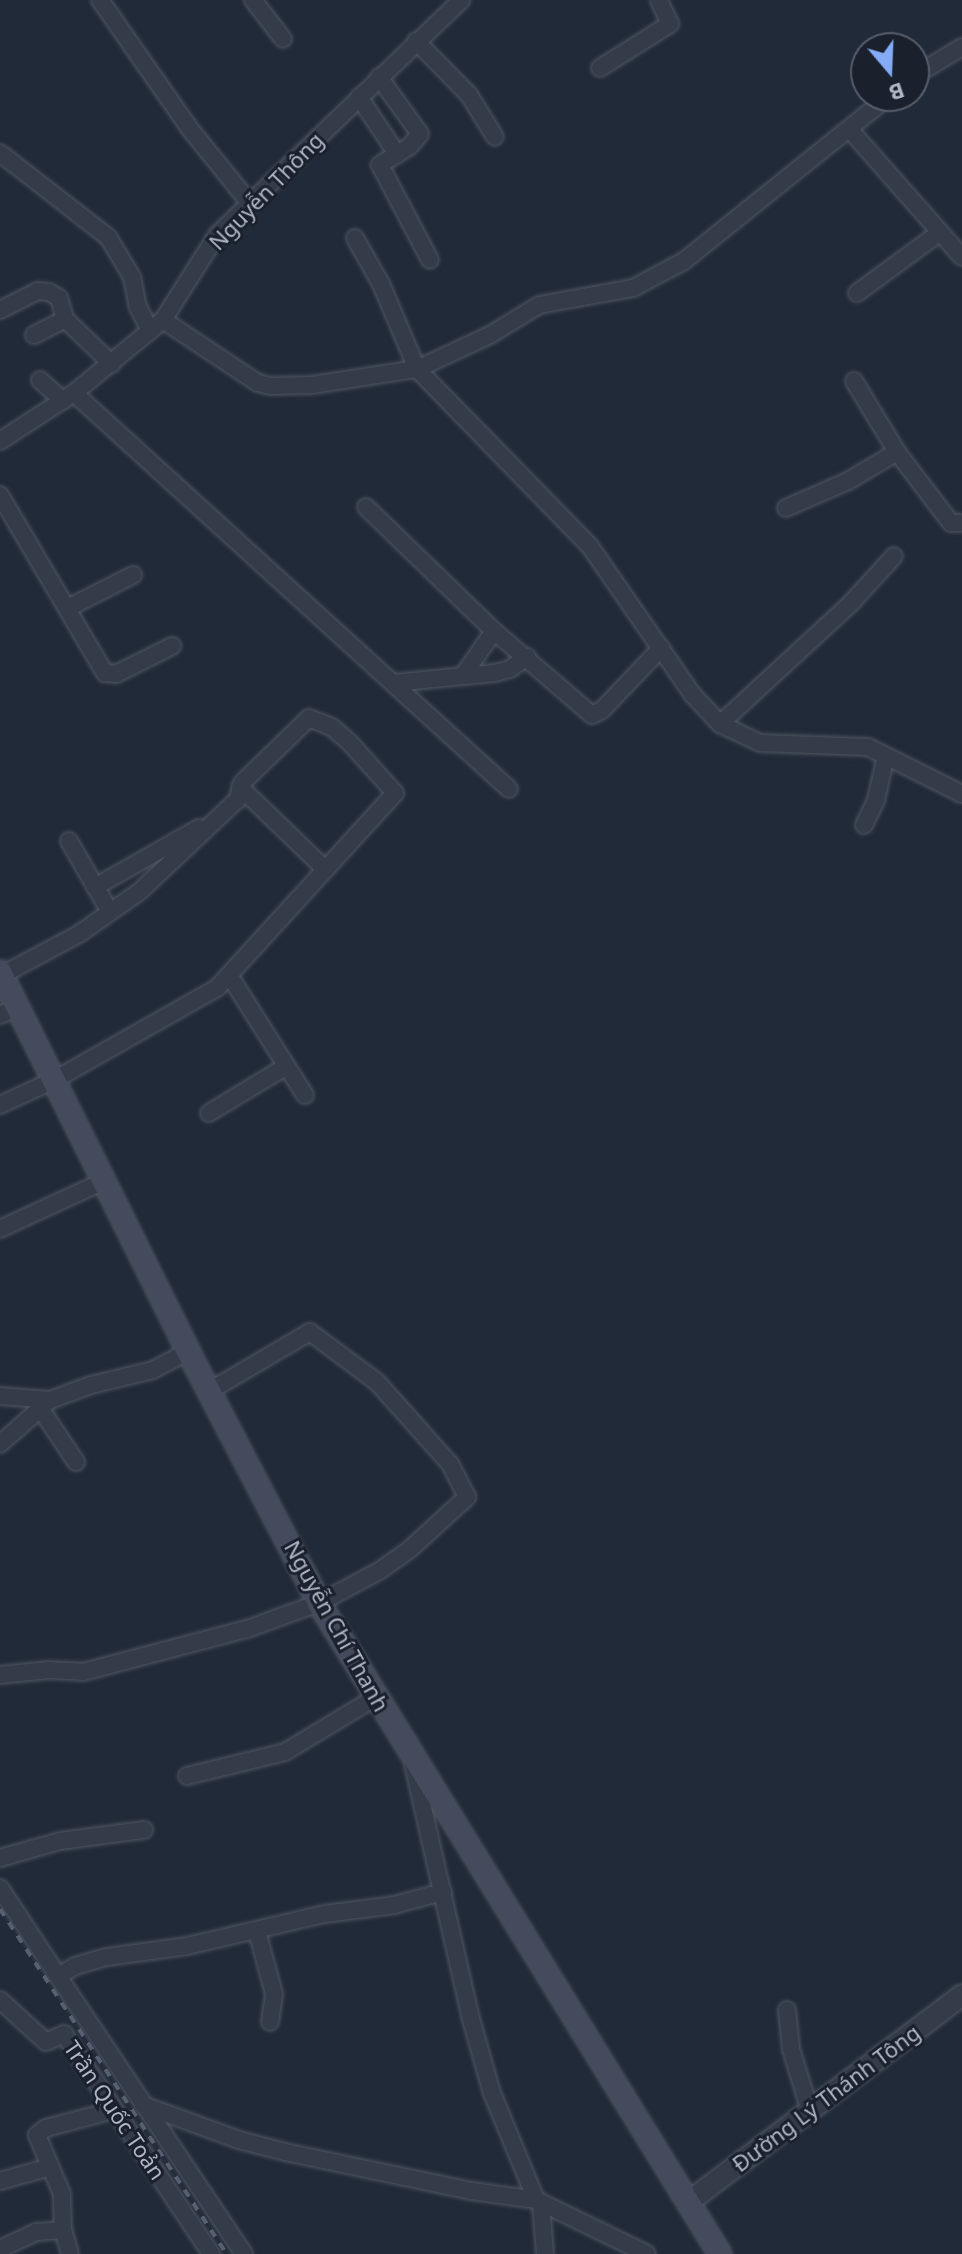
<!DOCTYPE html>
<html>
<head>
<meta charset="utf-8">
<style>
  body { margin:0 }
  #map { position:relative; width:962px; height:2254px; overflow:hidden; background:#212a38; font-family:"Noto Sans",sans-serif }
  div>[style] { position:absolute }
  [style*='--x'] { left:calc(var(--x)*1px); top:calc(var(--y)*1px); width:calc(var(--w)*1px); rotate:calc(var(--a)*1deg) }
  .roads { filter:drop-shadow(0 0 2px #4f5763) drop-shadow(0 0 2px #4f5763) }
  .minor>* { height:16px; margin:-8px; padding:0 8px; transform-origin:8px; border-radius:8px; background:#353c49 }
  .tertiary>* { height:20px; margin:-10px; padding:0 10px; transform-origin:10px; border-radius:10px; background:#353c49 }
  .secondary>* { height:22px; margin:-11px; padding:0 11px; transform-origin:11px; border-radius:11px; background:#434b5c }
  .rail>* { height:4px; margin-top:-2px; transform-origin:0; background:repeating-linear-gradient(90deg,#576070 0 8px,transparent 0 16px) }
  span { translate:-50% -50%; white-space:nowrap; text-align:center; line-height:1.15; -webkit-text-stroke:6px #1a212d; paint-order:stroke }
  .street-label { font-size:22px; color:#afb7c5 }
  .north { position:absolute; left:850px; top:32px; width:80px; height:80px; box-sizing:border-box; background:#1a212d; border:2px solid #565d6a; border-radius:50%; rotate:161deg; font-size:22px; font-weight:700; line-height:32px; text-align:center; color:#afb7c5 }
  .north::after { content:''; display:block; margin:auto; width:28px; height:36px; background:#84abf6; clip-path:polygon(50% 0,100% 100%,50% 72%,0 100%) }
</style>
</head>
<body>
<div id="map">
  <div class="roads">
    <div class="minor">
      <i style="--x:100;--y:0;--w:157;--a:55.1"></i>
      <i style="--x:190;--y:129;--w:94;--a:51.1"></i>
      <i style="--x:253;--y:0;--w:49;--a:52.4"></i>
      <i style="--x:416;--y:41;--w:76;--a:45.5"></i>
      <i style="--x:469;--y:95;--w:49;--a:58.2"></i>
      <i style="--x:600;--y:68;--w:83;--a:-32.2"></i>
      <i style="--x:670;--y:24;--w:26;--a:-115"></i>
      <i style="--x:914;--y:76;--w:56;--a:-31.1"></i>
      <i style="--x:379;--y:77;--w:70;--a:54.3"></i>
      <i style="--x:420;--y:134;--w:16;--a:130"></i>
      <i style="--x:410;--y:146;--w:36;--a:148"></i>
      <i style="--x:380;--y:165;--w:107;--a:62.2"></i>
      <i style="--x:359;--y:97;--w:69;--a:56.3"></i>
      <i style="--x:850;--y:130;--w:169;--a:48.6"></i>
      <i style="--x:0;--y:153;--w:137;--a:37.9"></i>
      <i style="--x:108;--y:237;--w:47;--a:59"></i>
      <i style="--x:132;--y:277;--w:31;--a:79"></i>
      <i style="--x:138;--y:307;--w:27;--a:63"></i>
      <i style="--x:355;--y:238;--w:53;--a:60.5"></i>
      <i style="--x:381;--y:284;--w:92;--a:67"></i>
      <i style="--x:417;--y:369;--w:81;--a:-25"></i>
      <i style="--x:490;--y:335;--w:57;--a:-31.5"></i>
      <i style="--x:539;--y:305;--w:96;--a:-10.3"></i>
      <i style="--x:633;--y:288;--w:58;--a:-27.9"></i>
      <i style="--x:684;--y:261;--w:263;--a:-38.8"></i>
      <i style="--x:857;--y:293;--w:102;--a:-36.2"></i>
      <i style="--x:0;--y:310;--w:42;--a:-26.6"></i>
      <i style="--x:38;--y:291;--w:11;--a:5"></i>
      <i style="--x:49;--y:292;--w:12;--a:31"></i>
      <i style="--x:59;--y:298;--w:22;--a:74"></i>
      <i style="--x:65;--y:319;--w:65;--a:43.8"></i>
      <i style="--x:163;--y:320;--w:114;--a:33.6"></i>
      <i style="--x:258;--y:383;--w:13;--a:13"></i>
      <i style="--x:271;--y:386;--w:41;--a:-1.4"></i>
      <i style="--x:312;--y:385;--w:106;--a:-8.7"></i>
      <i style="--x:417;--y:369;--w:246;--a:45.7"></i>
      <i style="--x:589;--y:545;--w:183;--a:55.3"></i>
      <i style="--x:693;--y:695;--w:40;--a:47"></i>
      <i style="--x:720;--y:724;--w:44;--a:25.4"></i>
      <i style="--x:760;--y:743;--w:108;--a:2.1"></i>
      <i style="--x:868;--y:747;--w:105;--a:26.6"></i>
      <i style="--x:34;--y:335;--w:35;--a:-27"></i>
      <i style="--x:40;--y:380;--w:31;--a:42"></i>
      <i style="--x:854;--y:381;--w:83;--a:58.8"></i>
      <i style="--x:897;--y:452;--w:89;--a:52.7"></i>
      <i style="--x:951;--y:523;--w:11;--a:0"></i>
      <i style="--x:74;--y:393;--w:588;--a:42.31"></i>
      <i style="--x:0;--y:441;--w:88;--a:-33"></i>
      <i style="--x:74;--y:393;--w:115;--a:-39.4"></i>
      <i style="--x:163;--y:320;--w:101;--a:-57.6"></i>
      <i style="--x:217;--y:235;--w:339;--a:-43.9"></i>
      <i style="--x:0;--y:495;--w:207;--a:59.5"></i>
      <i style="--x:105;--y:673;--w:11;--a:5"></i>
      <i style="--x:116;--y:674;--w:63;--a:-26.6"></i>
      <i style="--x:366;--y:507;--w:178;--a:44.1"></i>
      <i style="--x:494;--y:631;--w:129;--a:40.6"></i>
      <i style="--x:592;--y:715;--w:11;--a:-27"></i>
      <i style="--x:602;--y:710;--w:86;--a:-46.4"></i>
      <i style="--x:786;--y:508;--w:68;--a:-23.5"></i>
      <i style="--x:848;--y:481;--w:57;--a:-30.6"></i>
      <i style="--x:68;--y:608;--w:73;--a:-26.9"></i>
      <i style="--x:464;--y:674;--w:52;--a:-55.1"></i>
      <i style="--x:393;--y:683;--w:102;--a:-5.6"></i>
      <i style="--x:495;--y:673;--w:16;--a:-15"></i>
      <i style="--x:510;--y:669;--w:21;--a:-35"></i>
      <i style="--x:720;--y:724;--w:180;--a:-42.7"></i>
      <i style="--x:852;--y:602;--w:62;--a:-47.6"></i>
      <i style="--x:240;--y:787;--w:118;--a:44"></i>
      <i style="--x:864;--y:825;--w:28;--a:-64"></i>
      <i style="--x:876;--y:800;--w:45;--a:-77.2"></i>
      <i style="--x:69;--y:841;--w:82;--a:60"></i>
      <i style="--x:95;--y:887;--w:120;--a:-29.6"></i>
      <i style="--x:229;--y:975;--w:142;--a:57.7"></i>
      <i style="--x:0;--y:1015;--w:20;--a:-24"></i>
      <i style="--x:0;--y:1105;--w:62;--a:-24.9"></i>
      <i style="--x:56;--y:1079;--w:185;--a:-29.5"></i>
      <i style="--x:217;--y:988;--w:264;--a:-47.6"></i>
      <i style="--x:395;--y:793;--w:69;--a:-132"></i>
      <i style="--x:349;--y:742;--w:23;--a:-139"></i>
      <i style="--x:332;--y:727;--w:25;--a:-159"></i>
      <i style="--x:309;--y:718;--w:92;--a:135.9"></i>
      <i style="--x:243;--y:782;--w:19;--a:108"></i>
      <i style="--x:237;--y:800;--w:134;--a:136.8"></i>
      <i style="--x:139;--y:892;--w:73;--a:145"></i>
      <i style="--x:79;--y:934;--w:87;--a:152"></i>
      <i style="--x:209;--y:1113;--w:89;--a:-31.2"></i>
      <i style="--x:0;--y:1229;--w:115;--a:-24.8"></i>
      <i style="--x:0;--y:1396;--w:50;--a:4.6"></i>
      <i style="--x:40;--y:1408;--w:65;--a:56.3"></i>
      <i style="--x:0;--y:1444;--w:67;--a:-41.3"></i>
      <i style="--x:50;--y:1400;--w:44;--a:-20.1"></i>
      <i style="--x:91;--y:1385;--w:64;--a:-13.6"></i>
      <i style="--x:153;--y:1370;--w:40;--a:-28"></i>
      <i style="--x:0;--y:1675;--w:49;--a:-5.8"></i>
      <i style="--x:49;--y:1670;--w:34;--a:3"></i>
      <i style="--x:83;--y:1672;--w:170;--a:-14.7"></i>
      <i style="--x:247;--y:1629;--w:77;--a:-19.9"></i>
      <i style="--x:319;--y:1603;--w:68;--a:-28.1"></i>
      <i style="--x:379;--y:1571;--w:37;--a:-35"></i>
      <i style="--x:409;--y:1550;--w:79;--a:-42.4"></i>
      <i style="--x:467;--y:1497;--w:37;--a:-117"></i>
      <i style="--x:450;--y:1464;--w:110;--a:-131.7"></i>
      <i style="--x:377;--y:1382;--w:84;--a:-143.3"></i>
      <i style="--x:310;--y:1332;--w:115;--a:149.6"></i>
      <i style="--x:413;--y:1764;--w:262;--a:77.2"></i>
      <i style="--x:471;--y:2019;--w:77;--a:74.2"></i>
      <i style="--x:492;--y:2093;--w:116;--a:67.6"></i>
      <i style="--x:187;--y:1776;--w:101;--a:-13.8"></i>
      <i style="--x:285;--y:1752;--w:106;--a:-31.1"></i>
      <i style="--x:0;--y:1858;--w:62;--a:-15.8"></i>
      <i style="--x:60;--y:1841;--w:85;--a:-7.5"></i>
      <i style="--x:0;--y:1888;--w:105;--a:56.6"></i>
      <i style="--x:257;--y:1931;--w:65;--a:74.9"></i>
      <i style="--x:274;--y:1994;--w:28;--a:98"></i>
      <i style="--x:0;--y:2000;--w:62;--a:42.4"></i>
      <i style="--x:46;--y:2042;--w:20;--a:-24"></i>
      <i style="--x:64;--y:2034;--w:265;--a:56.2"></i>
      <i style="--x:787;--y:2010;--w:39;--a:84"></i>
      <i style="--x:791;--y:2049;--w:65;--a:73"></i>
      <i style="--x:143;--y:2105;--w:102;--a:20"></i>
      <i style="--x:239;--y:2140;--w:48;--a:14.6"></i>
      <i style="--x:285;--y:2152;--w:191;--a:11.8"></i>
      <i style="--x:472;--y:2191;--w:65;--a:8"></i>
      <i style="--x:536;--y:2200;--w:123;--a:25.9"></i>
      <i style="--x:0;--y:2181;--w:52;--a:-15.6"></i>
      <i style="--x:541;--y:2203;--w:51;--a:85.5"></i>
      <i style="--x:0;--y:2249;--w:40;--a:-25"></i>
      <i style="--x:36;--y:2232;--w:27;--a:-4"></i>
      <i style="--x:70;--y:2254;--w:25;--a:-106"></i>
      <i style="--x:63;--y:2230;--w:36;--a:-92"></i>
      <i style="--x:62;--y:2194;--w:64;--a:-113"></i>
      <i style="--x:37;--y:2135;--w:11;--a:-38"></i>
      <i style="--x:46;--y:2128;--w:70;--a:-14.8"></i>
      <i style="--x:244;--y:2254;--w:334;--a:-123.8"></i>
      <i style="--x:58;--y:1976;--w:20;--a:-30"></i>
      <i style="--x:75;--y:1966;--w:33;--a:-16"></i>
      <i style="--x:107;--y:1957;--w:81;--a:-7.8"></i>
      <i style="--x:187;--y:1946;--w:142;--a:-13.1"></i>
      <i style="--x:325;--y:1914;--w:70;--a:-7.4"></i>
      <i style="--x:394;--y:1905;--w:51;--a:-14.9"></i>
    </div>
    <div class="tertiary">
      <i style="--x:690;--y:2201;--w:341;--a:-37.1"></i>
    </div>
    <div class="secondary">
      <i style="--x:0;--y:972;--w:423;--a:63.6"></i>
      <i style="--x:188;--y:1351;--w:284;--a:62.5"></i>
      <i style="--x:319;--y:1603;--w:765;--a:58.37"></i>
    </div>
  </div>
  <div class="rail">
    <i style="--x:0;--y:1909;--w:413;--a:56.7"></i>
  </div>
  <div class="street-label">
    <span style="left:266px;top:191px;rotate:-46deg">Nguyễn Thông</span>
    <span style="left:337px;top:1626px;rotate:61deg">Nguyễn Chí Thanh</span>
    <span style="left:826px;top:2098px;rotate:-37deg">Đường Lý Thánh Tông</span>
    <span style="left:115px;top:2110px;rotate:56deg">Trần Quốc Toản</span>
  </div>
  <div class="north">B</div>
</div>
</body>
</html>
